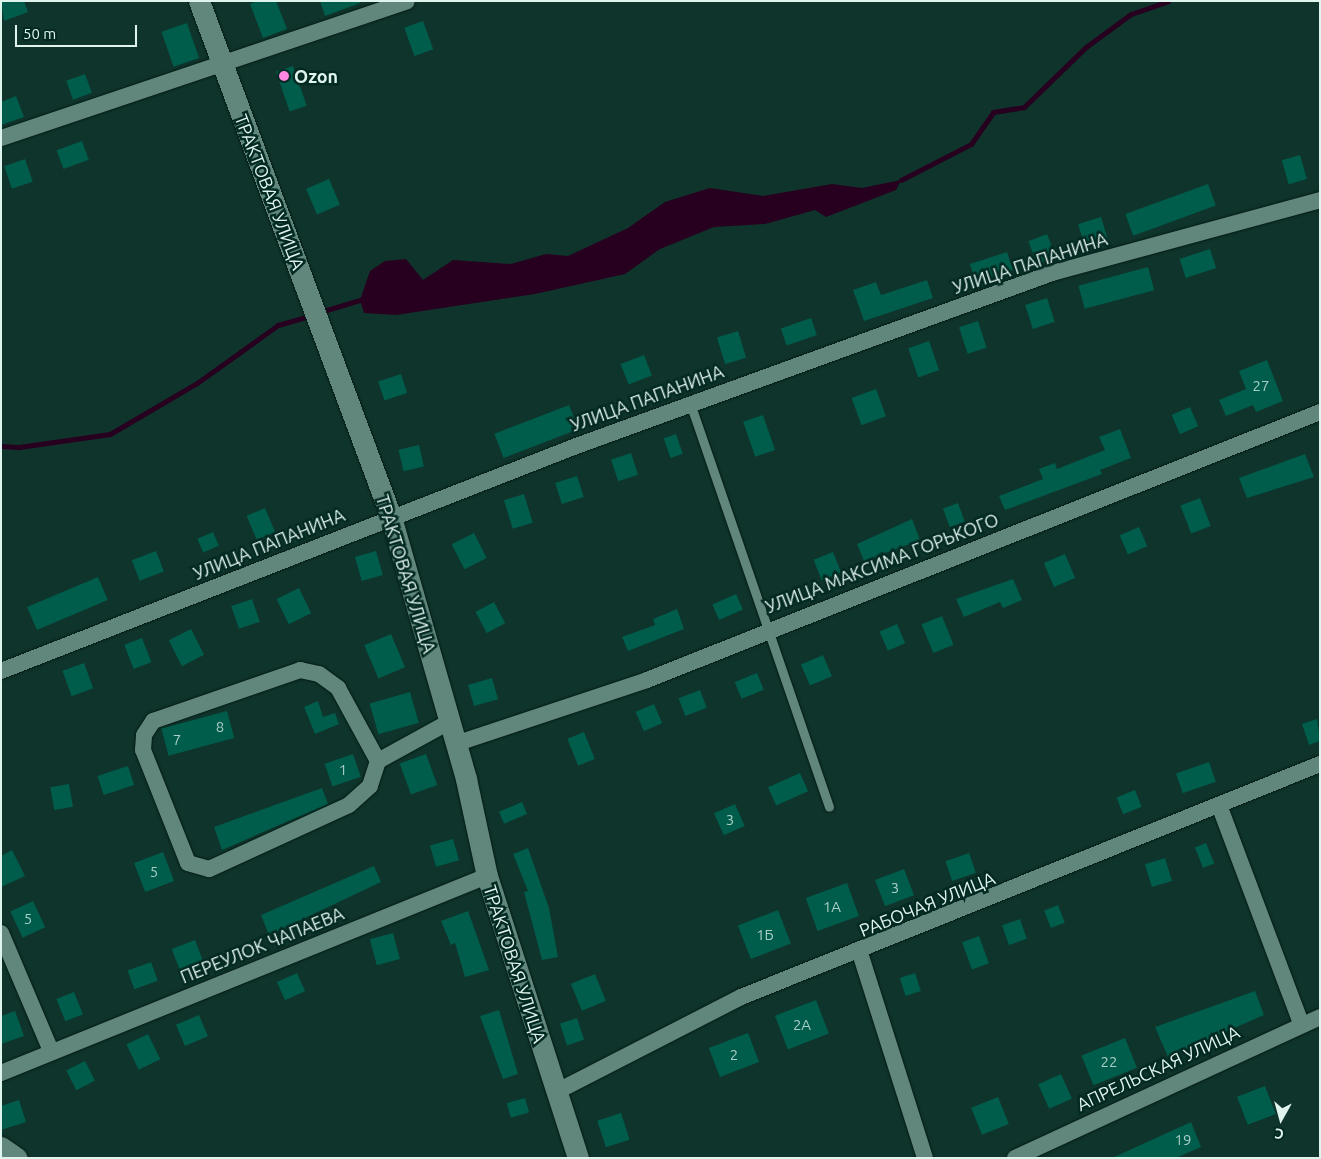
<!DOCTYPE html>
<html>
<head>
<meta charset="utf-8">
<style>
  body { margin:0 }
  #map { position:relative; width:1321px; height:1159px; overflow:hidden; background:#0f342b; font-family:Ubuntu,sans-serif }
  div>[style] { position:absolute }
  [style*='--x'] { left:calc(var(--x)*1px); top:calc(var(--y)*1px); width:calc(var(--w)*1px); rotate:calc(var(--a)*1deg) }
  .water>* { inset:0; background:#27001f }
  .stream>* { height:5px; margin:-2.5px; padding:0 2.5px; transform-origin:2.5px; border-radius:2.5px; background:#27001f }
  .building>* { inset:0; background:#005c4b; transform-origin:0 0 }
  .roads { filter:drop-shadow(0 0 1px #011a14) drop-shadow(0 0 1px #011a14) }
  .service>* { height:9px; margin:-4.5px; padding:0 4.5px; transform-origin:4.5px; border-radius:4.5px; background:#61877c }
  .minor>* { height:16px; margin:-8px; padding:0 8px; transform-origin:8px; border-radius:8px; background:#61877c }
  .tertiary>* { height:21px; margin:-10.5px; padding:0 10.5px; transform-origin:10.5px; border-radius:10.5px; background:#61877c }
  .dots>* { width:14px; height:14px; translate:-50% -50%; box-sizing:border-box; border:2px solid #032a22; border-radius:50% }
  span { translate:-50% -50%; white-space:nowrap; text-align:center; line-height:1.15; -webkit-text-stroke:5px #032a22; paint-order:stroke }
  .number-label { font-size:15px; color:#a8cec5 }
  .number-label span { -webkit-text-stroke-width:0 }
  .poi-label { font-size:18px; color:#e0f4ee; font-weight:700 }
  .left { translate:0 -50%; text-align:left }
  .street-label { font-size:18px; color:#e0f4ee }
  .frame { position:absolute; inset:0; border:2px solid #e0f4ee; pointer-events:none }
  .north { position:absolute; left:1256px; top:1094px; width:50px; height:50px; -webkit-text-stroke:4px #032a22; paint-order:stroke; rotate:187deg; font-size:14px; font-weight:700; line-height:20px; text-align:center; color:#e0f4ee }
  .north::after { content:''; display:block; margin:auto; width:18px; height:22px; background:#e0f4ee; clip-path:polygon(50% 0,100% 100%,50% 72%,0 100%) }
  .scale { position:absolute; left:15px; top:25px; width:122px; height:22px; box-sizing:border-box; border:2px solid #e0f4ee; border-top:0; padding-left:6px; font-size:15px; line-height:18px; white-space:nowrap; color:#e0f4ee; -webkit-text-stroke:4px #032a22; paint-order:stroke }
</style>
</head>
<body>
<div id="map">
  <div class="water">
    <i style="clip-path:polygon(901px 180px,896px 190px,826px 217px,815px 210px,765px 224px,714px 227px,660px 249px,625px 274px,535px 294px,396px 315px,364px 313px,360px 300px,370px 271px,385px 261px,406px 259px,423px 280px,453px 260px,511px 264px,546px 254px,568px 256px,628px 228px,665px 202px,710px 188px,763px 196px,832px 184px,862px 188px)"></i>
  </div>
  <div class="stream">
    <i style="--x:901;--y:180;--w:79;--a:-27.2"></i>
    <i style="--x:971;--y:144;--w:39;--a:-55"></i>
    <i style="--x:993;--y:112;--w:31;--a:-9"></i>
    <i style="--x:1024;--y:107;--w:86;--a:-44.1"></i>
    <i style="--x:1086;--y:47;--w:56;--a:-36.3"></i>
    <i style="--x:1131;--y:14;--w:39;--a:-19"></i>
    <i style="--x:320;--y:312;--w:42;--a:-16.7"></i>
    <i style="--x:1;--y:446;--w:18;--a:3"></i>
    <i style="--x:19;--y:447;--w:92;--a:-8.1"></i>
    <i style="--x:110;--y:434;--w:101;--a:-30.4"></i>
    <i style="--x:197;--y:383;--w:100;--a:-35.6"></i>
    <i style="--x:278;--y:325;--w:35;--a:-16"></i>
  </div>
  <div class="building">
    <i style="clip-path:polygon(1px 1px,24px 1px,28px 12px,4px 21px)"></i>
    <i style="clip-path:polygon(258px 1px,276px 1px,287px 29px,263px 38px,250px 4px)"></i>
    <i style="clip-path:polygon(320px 1px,360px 1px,360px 3px,325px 16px)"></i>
    <i style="left:423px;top:21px;width:30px;height:20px;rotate:70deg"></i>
    <i style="left:187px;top:23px;width:37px;height:27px;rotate:71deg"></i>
    <i style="left:293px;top:66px;width:42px;height:18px;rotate:71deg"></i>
    <i style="left:85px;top:74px;width:20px;height:20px;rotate:70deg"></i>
    <i style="clip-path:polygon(16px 96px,24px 117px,1px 125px,1px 102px)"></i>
    <i style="left:82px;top:141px;width:20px;height:27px;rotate:70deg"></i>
    <i style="left:1300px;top:155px;width:25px;height:19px;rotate:74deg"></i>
    <i style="left:25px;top:159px;width:24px;height:22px;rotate:71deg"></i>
    <i style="left:329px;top:179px;width:28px;height:25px;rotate:67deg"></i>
    <i style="left:1208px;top:184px;width:23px;height:88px;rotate:70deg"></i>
    <i style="left:1101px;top:217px;width:24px;height:24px;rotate:73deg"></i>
    <i style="left:1047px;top:234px;width:25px;height:20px;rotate:69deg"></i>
    <i style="left:1210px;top:249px;width:20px;height:32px;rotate:72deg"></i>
    <i style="left:1007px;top:252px;width:19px;height:39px;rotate:72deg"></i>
    <i style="left:1148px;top:267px;width:24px;height:72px;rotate:75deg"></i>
    <i style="clip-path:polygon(927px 280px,933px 298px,864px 321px,853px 290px,876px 282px,881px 295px)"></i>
    <i style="left:1047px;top:298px;width:25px;height:23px;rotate:72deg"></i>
    <i style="left:811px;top:318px;width:18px;height:32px;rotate:71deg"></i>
    <i style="left:978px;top:321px;width:28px;height:20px;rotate:72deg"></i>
    <i style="left:738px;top:331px;width:28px;height:22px;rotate:73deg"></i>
    <i style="left:929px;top:341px;width:31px;height:22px;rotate:71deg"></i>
    <i style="left:644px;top:355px;width:22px;height:25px;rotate:69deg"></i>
    <i style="clip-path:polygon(1267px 360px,1283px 401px,1256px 412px,1253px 405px,1226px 416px,1219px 400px,1246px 389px,1239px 371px)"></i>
    <i style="left:401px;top:374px;width:20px;height:24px;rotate:72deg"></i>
    <i style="left:876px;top:389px;width:29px;height:26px;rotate:70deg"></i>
    <i style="left:569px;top:405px;width:26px;height:80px;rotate:69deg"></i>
    <i style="left:1190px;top:407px;width:21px;height:20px;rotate:67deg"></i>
    <i style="left:763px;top:415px;width:37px;height:21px;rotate:71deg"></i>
    <i style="clip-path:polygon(1120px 429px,1131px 458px,1100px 470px,1102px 474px,1005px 510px,999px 496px,1043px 479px,1039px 469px,1055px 463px,1057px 469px,1105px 450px,1099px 437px)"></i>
    <i style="left:676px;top:434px;width:21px;height:13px;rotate:71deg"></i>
    <i style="left:419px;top:445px;width:22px;height:21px;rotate:77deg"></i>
    <i style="left:631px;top:453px;width:23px;height:21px;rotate:72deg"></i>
    <i style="clip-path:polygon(1305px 454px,1314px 477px,1247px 498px,1239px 478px)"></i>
    <i style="left:577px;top:476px;width:22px;height:23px;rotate:72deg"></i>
    <i style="left:524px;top:494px;width:30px;height:21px;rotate:73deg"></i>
    <i style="left:1200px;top:498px;width:30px;height:21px;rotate:69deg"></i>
    <i style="left:958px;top:503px;width:20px;height:16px;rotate:70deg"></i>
    <i style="left:265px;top:508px;width:26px;height:20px;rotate:67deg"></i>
    <i style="clip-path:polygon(912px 519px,920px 540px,864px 561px,857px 544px)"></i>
    <i style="left:1139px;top:527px;width:21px;height:21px;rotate:67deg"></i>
    <i style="left:213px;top:532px;width:15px;height:17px;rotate:67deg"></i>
    <i style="left:474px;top:533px;width:28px;height:25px;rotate:63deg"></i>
    <i style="left:156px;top:551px;width:22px;height:26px;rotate:69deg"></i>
    <i style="left:376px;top:551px;width:25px;height:22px;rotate:74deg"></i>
    <i style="left:833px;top:552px;width:22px;height:21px;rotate:68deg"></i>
    <i style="left:1065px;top:554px;width:26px;height:23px;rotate:67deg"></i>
    <i style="left:98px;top:577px;width:25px;height:77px;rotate:67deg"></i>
    <i style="clip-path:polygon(1013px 579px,1022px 600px,1003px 608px,1000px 602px,964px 617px,956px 599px)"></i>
    <i style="left:299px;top:588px;width:28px;height:25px;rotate:64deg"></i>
    <i style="left:736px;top:594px;width:17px;height:26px;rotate:66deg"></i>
    <i style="left:252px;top:599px;width:24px;height:22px;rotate:71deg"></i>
    <i style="left:494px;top:602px;width:24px;height:21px;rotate:62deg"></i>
    <i style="clip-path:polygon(677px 609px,684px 629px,628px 651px,622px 637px,655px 625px,653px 619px)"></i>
    <i style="left:942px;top:616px;width:31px;height:22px;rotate:68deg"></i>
    <i style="left:897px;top:624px;width:21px;height:19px;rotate:67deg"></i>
    <i style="left:191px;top:629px;width:29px;height:25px;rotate:63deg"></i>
    <i style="left:391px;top:634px;width:36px;height:29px;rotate:67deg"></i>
    <i style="left:142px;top:638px;width:26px;height:19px;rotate:69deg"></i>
    <i style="left:823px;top:655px;width:23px;height:24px;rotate:67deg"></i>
    <i style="left:84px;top:663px;width:27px;height:23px;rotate:70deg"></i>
    <i style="left:757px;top:673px;width:18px;height:24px;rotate:68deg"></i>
    <i style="left:492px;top:678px;width:22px;height:25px;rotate:74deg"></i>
    <i style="left:700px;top:690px;width:19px;height:23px;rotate:69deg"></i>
    <i style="left:410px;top:692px;width:32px;height:42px;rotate:74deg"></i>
    <i style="clip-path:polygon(318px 701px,323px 717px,335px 713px,339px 724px,315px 734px,304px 707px)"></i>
    <i style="left:654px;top:704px;width:21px;height:20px;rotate:67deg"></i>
    <i style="left:227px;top:711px;width:28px;height:68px;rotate:75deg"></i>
    <i style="clip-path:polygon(1317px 719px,1320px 741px,1309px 745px,1302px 724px)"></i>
    <i style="left:584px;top:732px;width:29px;height:18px;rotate:68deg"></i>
    <i style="left:353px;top:754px;width:24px;height:30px;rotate:71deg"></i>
    <i style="left:426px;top:754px;width:33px;height:28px;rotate:70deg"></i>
    <i style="left:1209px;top:762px;width:21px;height:35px;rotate:71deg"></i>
    <i style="left:128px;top:766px;width:20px;height:32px;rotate:72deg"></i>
    <i style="left:800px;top:773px;width:20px;height:35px;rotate:66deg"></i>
    <i style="left:69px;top:784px;width:23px;height:19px;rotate:80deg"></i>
    <i style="clip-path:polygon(322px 788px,328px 804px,222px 850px,214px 827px)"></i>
    <i style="left:1135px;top:790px;width:18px;height:20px;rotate:68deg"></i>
    <i style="left:522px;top:802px;width:13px;height:25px;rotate:67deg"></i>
    <i style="left:735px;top:804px;width:24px;height:23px;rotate:66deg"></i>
    <i style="left:453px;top:839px;width:22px;height:24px;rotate:74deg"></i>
    <i style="left:1206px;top:843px;width:22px;height:12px;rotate:68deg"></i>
    <i style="clip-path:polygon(528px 848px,549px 908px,558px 957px,542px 960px,524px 892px,528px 891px,513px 854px)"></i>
    <i style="clip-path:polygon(12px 850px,25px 876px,1px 887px,1px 856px)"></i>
    <i style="left:163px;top:852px;width:31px;height:31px;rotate:69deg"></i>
    <i style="left:969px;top:853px;width:21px;height:25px;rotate:71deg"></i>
    <i style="left:1165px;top:858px;width:24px;height:21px;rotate:73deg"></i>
    <i style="clip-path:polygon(374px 866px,381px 882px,269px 935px,261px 915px)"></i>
    <i style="left:904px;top:869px;width:28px;height:31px;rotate:69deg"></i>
    <i style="left:847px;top:883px;width:35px;height:44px;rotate:70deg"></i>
    <i style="left:33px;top:901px;width:29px;height:25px;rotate:65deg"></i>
    <i style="left:1058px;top:905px;width:19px;height:15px;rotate:69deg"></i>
    <i style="left:778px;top:910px;width:36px;height:43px;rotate:69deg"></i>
    <i style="clip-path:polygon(468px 911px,489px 970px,465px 977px,455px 943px,451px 945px,441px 921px)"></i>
    <i style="left:1020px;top:919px;width:21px;height:19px;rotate:71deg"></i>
    <i style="left:393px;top:933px;width:27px;height:24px;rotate:75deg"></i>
    <i style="left:979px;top:936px;width:29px;height:18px;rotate:70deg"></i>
    <i style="left:195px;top:940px;width:22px;height:25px;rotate:69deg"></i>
    <i style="left:151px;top:962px;width:20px;height:25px;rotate:70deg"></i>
    <i style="left:297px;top:973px;width:20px;height:22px;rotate:66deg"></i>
    <i style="left:915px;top:973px;width:19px;height:16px;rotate:72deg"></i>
    <i style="left:595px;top:974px;width:29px;height:26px;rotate:68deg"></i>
    <i style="clip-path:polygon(1255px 991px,1264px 1015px,1168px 1057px,1155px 1027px)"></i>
    <i style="left:74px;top:992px;width:24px;height:19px;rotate:68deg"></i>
    <i style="left:816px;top:1000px;width:36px;height:44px;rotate:69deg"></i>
    <i style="clip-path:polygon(499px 1010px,518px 1074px,503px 1079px,480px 1016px)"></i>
    <i style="clip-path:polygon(15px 1011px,24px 1036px,1px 1044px,1px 1016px)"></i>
    <i style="left:199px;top:1015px;width:23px;height:25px;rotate:67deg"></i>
    <i style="left:577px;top:1018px;width:23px;height:18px;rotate:72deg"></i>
    <i style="left:748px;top:1033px;width:31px;height:42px;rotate:69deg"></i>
    <i style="left:148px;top:1034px;width:28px;height:24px;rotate:64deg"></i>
    <i style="left:1125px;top:1038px;width:32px;height:47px;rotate:68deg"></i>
    <i style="left:85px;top:1061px;width:22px;height:21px;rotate:63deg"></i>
    <i style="left:1061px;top:1074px;width:27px;height:25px;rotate:66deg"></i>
    <i style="left:1265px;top:1086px;width:30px;height:30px;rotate:69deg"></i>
    <i style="left:998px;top:1097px;width:29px;height:29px;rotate:68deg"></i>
    <i style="left:525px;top:1098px;width:15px;height:19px;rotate:74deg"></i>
    <i style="clip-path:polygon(19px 1100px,26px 1122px,1px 1130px,1px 1106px)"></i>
    <i style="left:621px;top:1113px;width:28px;height:25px;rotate:72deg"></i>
    <i style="clip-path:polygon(1191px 1122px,1201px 1147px,1176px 1158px,1112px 1158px)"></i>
  </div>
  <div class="roads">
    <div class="service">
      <i style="--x:690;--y:403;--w:427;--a:71"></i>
    </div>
    <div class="minor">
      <i style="--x:1;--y:138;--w:428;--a:-18.6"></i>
      <i style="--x:300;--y:670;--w:19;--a:12"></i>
      <i style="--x:319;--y:674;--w:24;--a:36"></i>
      <i style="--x:338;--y:688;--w:83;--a:61.3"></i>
      <i style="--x:378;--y:761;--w:26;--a:108"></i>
      <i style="--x:370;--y:786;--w:28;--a:138"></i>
      <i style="--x:349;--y:805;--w:154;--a:155.4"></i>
      <i style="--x:209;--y:869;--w:22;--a:-164"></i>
      <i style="--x:188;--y:863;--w:122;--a:-111.7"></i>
      <i style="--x:143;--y:750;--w:15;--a:-86"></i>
      <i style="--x:144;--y:735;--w:17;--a:-57"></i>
      <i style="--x:153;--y:721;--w:156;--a:-19.1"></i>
      <i style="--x:1;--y:671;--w:621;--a:-21.36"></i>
      <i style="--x:579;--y:445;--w:503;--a:-19.98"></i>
      <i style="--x:1052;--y:273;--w:278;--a:-15.2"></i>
      <i style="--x:455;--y:744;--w:202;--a:-18.4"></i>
      <i style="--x:647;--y:680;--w:724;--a:-21.71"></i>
      <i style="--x:378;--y:761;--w:81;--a:-28.8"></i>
      <i style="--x:1219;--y:805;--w:233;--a:69.4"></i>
      <i style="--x:1;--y:933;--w:128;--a:67"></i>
      <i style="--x:860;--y:953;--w:215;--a:72.4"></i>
      <i style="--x:1;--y:1073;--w:524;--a:-22.07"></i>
      <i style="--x:556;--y:1092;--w:208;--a:-27.2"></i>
      <i style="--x:741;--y:997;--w:624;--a:-21.92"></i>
      <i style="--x:1015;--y:1158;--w:336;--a:-24.8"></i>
    </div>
    <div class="tertiary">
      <i style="--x:199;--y:1;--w:551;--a:69.59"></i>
      <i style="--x:391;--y:517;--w:273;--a:74"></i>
      <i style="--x:466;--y:779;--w:99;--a:77.8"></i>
      <i style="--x:487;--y:876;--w:296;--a:72.1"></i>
      <i style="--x:1;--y:1147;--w:19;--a:35"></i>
    </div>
  </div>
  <div class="dots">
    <i style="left:284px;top:76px;background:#fd86e1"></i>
  </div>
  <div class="number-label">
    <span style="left:1261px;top:386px">27</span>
    <span style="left:220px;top:727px">8</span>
    <span style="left:177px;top:740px">7</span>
    <span style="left:343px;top:770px">1</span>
    <span style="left:730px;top:820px">3</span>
    <span style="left:154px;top:872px">5</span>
    <span style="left:895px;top:888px">3</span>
    <span style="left:832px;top:907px">1А</span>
    <span style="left:28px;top:919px">5</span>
    <span style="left:765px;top:935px">1Б</span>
    <span style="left:802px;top:1025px">2А</span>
    <span style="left:734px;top:1055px">2</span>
    <span style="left:1109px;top:1062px">22</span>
    <span style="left:1183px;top:1140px">19</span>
  </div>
  <div class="poi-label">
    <span class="left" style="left:294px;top:76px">Ozon</span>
  </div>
  <div class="street-label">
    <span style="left:270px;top:192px;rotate:69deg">ТРАКТОВАЯ УЛИЦА</span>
    <span style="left:1030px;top:263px;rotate:-18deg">УЛИЦА ПАПАНИНА</span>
    <span style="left:647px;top:398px;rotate:-20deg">УЛИЦА ПАПАНИНА</span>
    <span style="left:269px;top:544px;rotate:-22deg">УЛИЦА ПАПАНИНА</span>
    <span style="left:882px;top:563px;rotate:-21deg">УЛИЦА МАКСИМА ГОРЬКОГО</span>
    <span style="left:406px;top:574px;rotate:73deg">ТРАКТОВАЯ УЛИЦА</span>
    <span style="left:927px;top:904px;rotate:-22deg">РАБОЧАЯ УЛИЦА</span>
    <span style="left:262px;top:945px;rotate:-22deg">ПЕРЕУЛОК ЧАПАЕВА</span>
    <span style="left:515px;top:964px;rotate:72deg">ТРАКТОВАЯ УЛИЦА</span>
    <span style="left:1158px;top:1068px;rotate:-25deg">АПРЕЛЬСКАЯ УЛИЦА</span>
  </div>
  <div class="frame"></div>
  <div class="north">С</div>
  <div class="scale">50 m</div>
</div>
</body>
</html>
